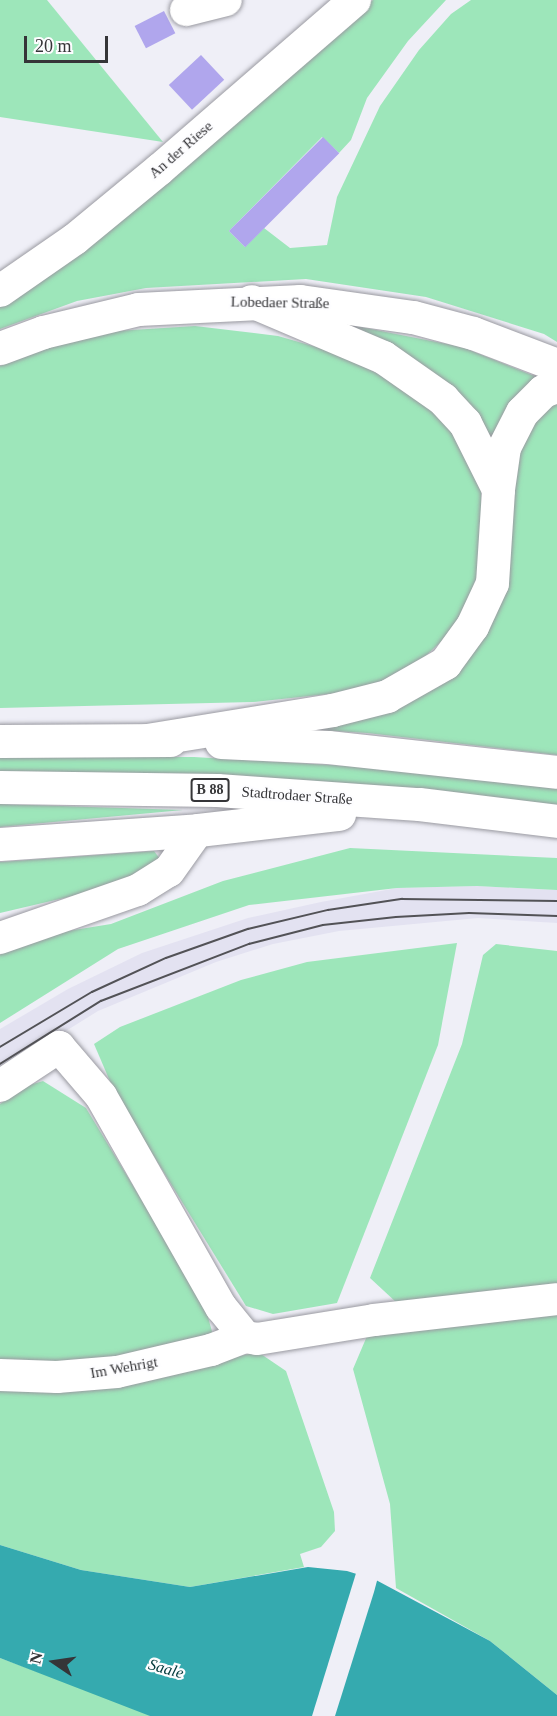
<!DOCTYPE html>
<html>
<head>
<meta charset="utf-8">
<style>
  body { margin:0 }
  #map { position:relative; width:557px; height:1716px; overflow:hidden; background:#efeff7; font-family:"Times New Roman",serif }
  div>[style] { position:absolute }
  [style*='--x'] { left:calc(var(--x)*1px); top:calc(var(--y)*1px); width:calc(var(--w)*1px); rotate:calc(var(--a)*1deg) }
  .built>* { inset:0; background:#e3e2f1 }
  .green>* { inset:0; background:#9de6ba }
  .water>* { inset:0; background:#35aaaf }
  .pier>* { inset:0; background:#efeff7 }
  .building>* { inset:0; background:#b0a6ed; transform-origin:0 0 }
  .roads { filter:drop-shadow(0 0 2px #9a9aa1) drop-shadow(0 0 2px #9a9aa1) }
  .minor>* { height:32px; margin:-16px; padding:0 16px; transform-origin:16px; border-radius:16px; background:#fff }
  .major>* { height:33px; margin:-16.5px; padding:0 16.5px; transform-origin:16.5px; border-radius:16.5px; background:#fff }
  .tram>* { height:1.5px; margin:-0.75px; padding:0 0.75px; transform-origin:0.75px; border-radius:0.75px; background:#525256 }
  span { translate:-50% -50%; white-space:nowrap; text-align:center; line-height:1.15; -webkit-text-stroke:4.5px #fdfdff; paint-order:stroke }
  .shield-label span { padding:2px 4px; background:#fdfdff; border:2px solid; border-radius:4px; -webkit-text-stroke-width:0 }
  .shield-label { font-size:14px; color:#353538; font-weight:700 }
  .street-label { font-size:15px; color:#353538 }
  .water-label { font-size:16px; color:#043b3d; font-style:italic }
  .north { position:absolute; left:24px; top:1632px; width:60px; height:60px; -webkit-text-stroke:4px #fdfdff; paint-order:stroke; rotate:283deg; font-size:16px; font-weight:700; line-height:24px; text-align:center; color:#353538 }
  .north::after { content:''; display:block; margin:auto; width:21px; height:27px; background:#353538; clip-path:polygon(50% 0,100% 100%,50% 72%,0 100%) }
  .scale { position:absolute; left:24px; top:36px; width:84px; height:27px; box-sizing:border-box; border:3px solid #353538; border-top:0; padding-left:8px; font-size:18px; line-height:21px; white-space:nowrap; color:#353538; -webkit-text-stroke:4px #fdfdff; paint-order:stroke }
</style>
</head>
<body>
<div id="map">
  <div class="built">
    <i style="clip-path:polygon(477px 886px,557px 890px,557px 923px,478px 918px,339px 931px,273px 944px,216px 962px,98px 1011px,0 1072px,0 1029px,68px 989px,142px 953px,248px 918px,321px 902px,397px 888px)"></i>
  </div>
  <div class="green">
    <i style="clip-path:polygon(0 0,47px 0,163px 142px,0 117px)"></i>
    <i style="clip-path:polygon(373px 0,446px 0,408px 41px,367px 98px,351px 140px,339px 153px,322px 137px,229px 231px,245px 247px,264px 228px,290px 248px,327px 245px,337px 197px,380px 106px,419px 50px,451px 14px,471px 0,557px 0,557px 342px,544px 334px,426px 297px,306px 279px,146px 288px,77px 301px,0 329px,0 304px)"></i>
    <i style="clip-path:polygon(325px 320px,462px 347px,537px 377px,495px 445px)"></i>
    <i style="clip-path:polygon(195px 326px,278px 336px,337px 353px,412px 391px,455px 433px,481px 486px,483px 558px,466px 608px,445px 638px,419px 662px,400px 674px,356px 691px,253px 702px,0 708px,0 366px,47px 348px,116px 331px)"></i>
    <i style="clip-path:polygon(557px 397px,557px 755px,367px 733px,287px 728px,389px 707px,510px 558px,509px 486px,518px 440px)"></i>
    <i style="clip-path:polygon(0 757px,194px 757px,365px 767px,557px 788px,557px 805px,193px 774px,0 772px)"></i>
    <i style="clip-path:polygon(0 804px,183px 810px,0 827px)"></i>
    <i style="clip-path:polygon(350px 848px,557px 858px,557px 890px,477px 886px,397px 888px,249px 905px,118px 949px,0 1023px,0 955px,18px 939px,111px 924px,223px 881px)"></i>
    <i style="clip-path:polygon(154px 851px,160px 859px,128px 883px,0 913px,0 862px)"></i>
    <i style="clip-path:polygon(457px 943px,438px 1045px,337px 1303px,273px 1314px,246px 1306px,115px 1093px,94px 1044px,120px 1027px,241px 980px,307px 962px)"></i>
    <i style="clip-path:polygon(496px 944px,557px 951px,557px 1286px,397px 1303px,370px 1278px,462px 1044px,483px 955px)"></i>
    <i style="clip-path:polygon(43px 1081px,86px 1108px,204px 1303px,215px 1342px,111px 1365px,0 1364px,0 1104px,23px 1087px)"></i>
    <i style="clip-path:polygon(557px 1308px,557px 1695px,490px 1641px,396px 1588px,390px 1504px,353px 1369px,367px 1336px)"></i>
    <i style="clip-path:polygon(258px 1352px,286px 1371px,334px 1512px,335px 1531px,321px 1547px,300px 1554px,304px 1567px,190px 1587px,81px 1570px,0 1545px,0 1385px,123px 1381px)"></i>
    <i style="clip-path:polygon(0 1658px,149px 1713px,150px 1716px,0 1716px)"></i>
  </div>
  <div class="water">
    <i style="clip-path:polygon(0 1545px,81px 1570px,190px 1587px,308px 1567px,347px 1571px,376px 1580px,490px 1641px,557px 1695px,557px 1716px,150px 1716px,0 1658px)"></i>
  </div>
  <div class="pier">
    <i style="clip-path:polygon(357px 1570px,378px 1577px,374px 1592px,335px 1716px,312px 1716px)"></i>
  </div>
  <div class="building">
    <i style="left:164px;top:11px;width:25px;height:33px;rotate:63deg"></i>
    <i style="left:201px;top:55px;width:34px;height:44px;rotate:47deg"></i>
    <i style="left:323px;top:137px;width:23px;height:133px;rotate:45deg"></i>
  </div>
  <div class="roads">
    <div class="minor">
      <i style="--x:186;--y:10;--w:41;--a:-14"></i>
      <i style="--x:0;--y:291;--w:91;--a:-34.7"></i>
      <i style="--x:75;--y:239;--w:110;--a:-39.5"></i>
      <i style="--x:160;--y:169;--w:258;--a:-40.9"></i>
      <i style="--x:0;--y:938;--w:146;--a:-19.2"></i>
      <i style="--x:138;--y:890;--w:36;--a:-32"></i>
      <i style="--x:169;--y:871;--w:50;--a:-54.7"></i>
      <i style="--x:0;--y:1086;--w:71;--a:-33.5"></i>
      <i style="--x:59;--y:1047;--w:65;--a:49.4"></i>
      <i style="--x:101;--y:1096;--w:243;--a:60.4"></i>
      <i style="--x:221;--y:1307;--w:38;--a:51"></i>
      <i style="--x:245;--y:1337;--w:12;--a:9"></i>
      <i style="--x:257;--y:1339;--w:119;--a:-9.2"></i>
      <i style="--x:374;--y:1320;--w:184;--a:-6.5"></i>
      <i style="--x:0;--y:1375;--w:57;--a:2"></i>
      <i style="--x:57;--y:1377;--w:60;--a:-4.8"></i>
      <i style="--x:117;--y:1372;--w:97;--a:-13.2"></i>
      <i style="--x:211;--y:1350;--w:36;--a:-21"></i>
    </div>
    <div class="major">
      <i style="--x:0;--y:348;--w:46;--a:-20.4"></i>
      <i style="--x:43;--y:332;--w:98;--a:-13.6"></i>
      <i style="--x:138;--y:309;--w:162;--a:-2.8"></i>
      <i style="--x:300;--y:301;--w:114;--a:8.1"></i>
      <i style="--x:413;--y:317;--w:62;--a:14.9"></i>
      <i style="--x:473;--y:333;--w:90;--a:20.9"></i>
      <i style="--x:498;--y:489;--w:42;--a:-81.9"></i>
      <i style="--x:504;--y:447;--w:39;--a:-63"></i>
      <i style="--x:522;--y:412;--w:30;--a:-45"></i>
      <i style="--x:543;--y:391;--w:15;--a:-20"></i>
      <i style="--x:147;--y:740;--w:187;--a:-9.2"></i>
      <i style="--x:332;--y:710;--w:57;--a:-14.3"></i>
      <i style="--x:387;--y:696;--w:67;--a:-29.6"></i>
      <i style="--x:445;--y:663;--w:46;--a:-53.9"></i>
      <i style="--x:472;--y:626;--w:47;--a:-65.1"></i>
      <i style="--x:492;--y:583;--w:94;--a:-86.3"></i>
      <i style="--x:498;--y:489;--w:74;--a:-116.6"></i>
      <i style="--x:465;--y:423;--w:33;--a:-133"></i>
      <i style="--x:443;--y:399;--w:73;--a:-145"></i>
      <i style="--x:383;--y:357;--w:143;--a:-157"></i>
      <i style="--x:0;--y:741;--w:170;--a:-0.3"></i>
      <i style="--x:221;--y:742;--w:107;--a:2.7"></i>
      <i style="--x:328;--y:747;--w:230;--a:6.2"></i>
      <i style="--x:0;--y:787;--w:217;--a:0.8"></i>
      <i style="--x:217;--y:790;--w:202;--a:4"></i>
      <i style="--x:419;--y:804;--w:139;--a:7"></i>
      <i style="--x:0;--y:844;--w:198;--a:-4"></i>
      <i style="--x:198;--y:830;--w:142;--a:-6.5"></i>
    </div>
  </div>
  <div class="tram">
    <i style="--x:0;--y:1047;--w:107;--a:-30.9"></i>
    <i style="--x:92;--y:992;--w:81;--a:-24.7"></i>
    <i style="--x:166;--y:958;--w:87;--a:-19.5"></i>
    <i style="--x:248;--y:929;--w:82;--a:-13.4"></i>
    <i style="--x:328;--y:910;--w:75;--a:-8.5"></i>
    <i style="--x:402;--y:899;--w:155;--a:0.7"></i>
    <i style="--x:0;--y:1064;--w:119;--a:-32"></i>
    <i style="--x:101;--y:1001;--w:159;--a:-21.1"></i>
    <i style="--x:249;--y:944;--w:76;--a:-14.4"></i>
    <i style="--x:323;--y:925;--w:73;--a:-6.3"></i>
    <i style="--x:396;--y:917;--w:73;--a:-3.1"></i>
    <i style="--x:469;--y:913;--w:88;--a:2"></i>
  </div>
  <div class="shield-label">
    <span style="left:210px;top:790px">B 88</span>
  </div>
  <div class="street-label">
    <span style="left:181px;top:150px;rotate:-41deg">An der Riese</span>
    <span style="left:280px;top:303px;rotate:1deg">Lobedaer Straße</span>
    <span style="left:297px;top:796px;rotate:4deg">Stadtrodaer Straße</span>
    <span style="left:124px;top:1368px;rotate:-10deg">Im Wehrigt</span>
  </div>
  <div class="water-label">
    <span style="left:166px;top:1669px;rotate:16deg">Saale</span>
  </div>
  <div class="north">N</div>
  <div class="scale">20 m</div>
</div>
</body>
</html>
